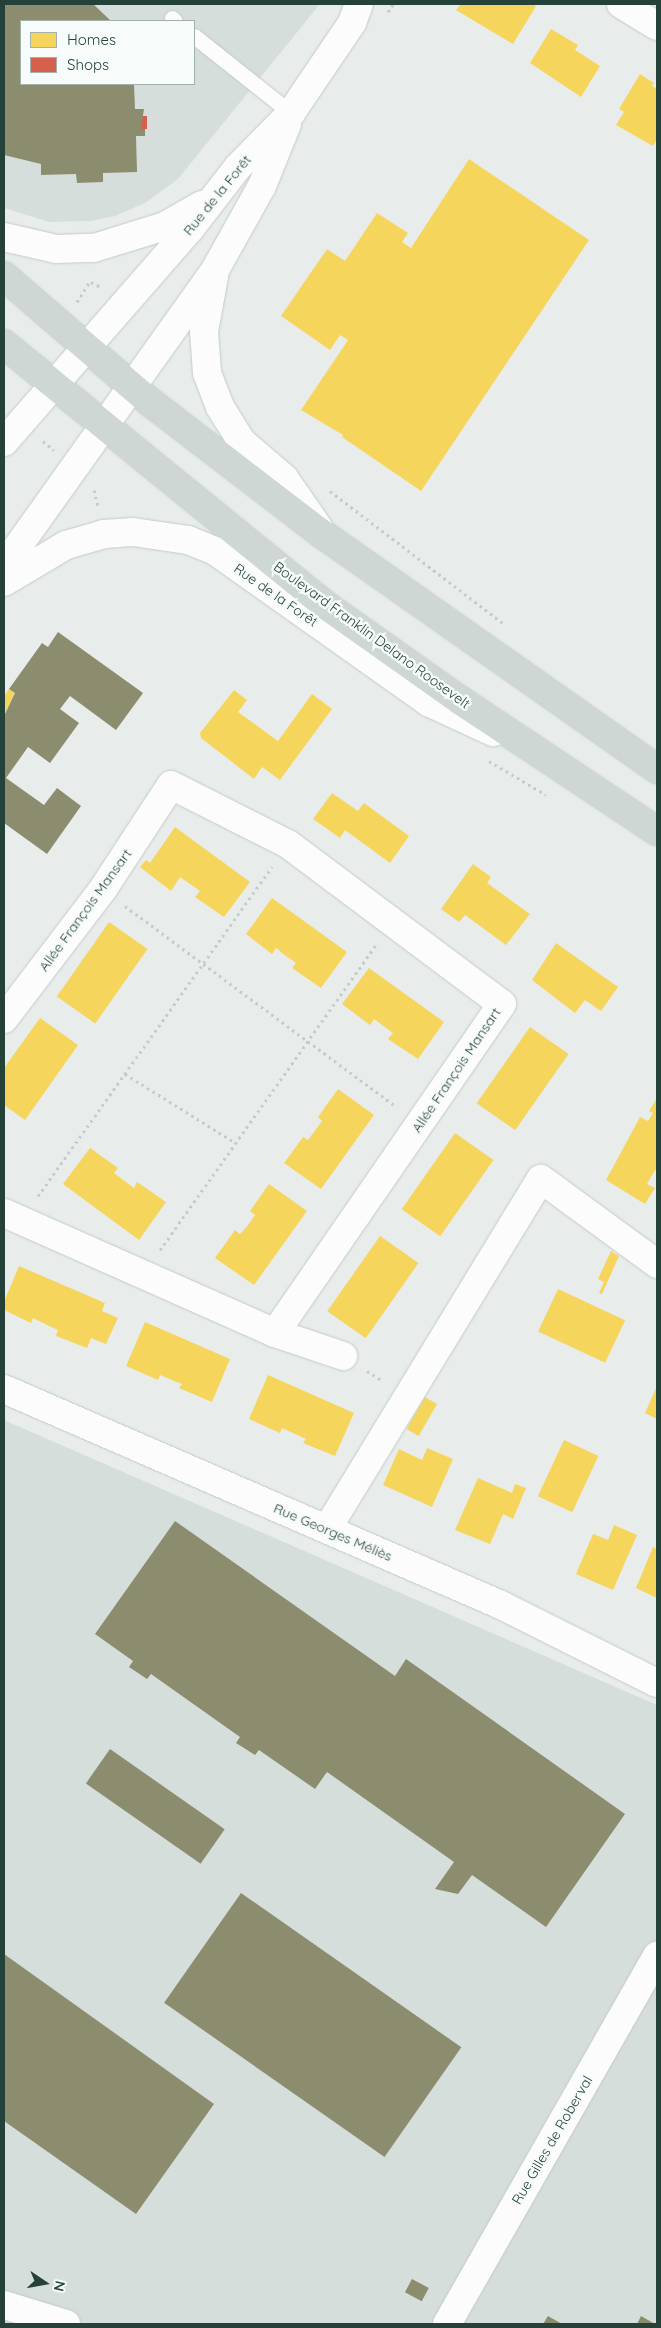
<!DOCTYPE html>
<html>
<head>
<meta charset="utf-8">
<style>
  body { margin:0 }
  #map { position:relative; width:661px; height:2328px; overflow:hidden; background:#e8edeb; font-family:Quicksand,sans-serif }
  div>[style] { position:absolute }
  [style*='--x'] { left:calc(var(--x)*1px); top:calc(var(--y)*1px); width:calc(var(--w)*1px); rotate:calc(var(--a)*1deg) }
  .built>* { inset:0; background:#d6dedb }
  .homes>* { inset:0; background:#f6d55c; transform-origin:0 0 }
  .shops>* { inset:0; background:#d6604d; transform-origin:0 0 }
  .industry>* { inset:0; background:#8c8c6e; transform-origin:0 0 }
  .path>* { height:3px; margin-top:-1.5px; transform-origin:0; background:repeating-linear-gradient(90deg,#c3ccca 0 2.5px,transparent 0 6.5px) }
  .roads { filter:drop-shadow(0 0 1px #c5cac8) drop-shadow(0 0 1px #c5cac8) }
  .service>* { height:15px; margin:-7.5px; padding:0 7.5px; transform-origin:7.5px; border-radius:7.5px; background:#fcfcfc }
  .minor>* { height:28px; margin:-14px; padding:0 14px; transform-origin:14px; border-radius:14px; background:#fcfcfc }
  .tertiary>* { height:28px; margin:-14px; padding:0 14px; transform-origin:14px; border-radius:14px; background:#fcfcfc }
  .primary>* { height:28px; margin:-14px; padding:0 14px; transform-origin:14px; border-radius:14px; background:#cfd7d5 }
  span { translate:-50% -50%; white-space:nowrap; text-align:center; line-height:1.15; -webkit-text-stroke:5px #f7fbf9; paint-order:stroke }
  .street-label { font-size:14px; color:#24423a }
  .frame { position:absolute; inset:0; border:5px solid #24423a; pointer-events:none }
  .legend { position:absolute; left:20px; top:20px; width:175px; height:65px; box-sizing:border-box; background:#f7fbf9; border:1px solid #a3b1ad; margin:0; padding:6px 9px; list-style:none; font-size:15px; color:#24423a }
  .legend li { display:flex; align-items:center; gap:10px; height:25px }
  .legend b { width:25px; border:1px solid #a3b1ad }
  .north { position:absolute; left:20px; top:2258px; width:50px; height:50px; -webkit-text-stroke:4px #f7fbf9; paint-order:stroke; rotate:102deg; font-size:14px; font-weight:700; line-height:20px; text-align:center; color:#24423a }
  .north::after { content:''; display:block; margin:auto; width:18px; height:22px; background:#24423a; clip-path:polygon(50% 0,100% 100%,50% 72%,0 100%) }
</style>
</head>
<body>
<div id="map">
  <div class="built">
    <i style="clip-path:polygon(evenodd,4px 4px,320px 4px,178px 179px,145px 203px,115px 216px,91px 221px,49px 222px,4px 208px,4px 4px,21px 21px,194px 21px,194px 84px,21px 84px,21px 21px)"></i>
    <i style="clip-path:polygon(4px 1420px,657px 1705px,657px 2324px,4px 2324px)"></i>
  </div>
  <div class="homes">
    <i style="clip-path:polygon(461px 4px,532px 4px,536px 6px,513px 44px,456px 10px)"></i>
    <i style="clip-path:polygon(551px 29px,578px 45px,575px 50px,600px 66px,581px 97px,530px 63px)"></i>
    <i style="clip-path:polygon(640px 74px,654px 83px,652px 86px,657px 89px,657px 139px,653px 146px,616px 125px,624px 112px,619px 109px)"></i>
    <i style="clip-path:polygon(469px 159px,589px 240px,421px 491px,342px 437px,343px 435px,301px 410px,348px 340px,340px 335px,330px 350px,281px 316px,327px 249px,345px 261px,377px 213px,408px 233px,402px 242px,411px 248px)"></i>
    <i style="clip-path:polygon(9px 689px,15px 693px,4px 715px,4px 696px)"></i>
    <i style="clip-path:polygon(234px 690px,247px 700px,238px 712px,278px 741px,312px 694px,332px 709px,280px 780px,262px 767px,254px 779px,201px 738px,200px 733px)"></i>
    <i style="clip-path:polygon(332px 793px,358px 811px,364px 803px,409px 836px,390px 863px,345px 830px,340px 838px,313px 819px)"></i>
    <i style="clip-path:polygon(175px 827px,250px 882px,224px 917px,195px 897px,200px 891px,180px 877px,171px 891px,140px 867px,146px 860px,150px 863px)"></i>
    <i style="clip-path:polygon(473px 864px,491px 877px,487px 883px,530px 914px,506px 945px,465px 915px,459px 922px,441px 909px)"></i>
    <i style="clip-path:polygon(272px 898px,347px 952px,321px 988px,292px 968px,296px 963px,286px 956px,276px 948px,272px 954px,246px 934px)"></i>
    <i style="left:109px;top:922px;width:47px;height:91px;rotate:35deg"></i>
    <i style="clip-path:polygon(556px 943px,618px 987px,601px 1011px,585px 1000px,575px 1013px,532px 980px)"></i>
    <i style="clip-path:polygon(369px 968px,444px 1022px,418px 1059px,388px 1039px,393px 1033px,374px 1019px,370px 1025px,342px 1004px)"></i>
    <i style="clip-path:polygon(40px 1018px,78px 1045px,25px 1120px,4px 1105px,4px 1068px)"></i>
    <i style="left:530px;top:1027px;width:47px;height:93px;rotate:35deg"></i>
    <i style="clip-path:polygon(338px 1089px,374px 1115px,321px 1189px,284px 1163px,303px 1137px,308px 1140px,322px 1121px,318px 1117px)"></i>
    <i style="clip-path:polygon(657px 1098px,657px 1167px,647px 1184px,655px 1188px,645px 1204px,606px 1180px,640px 1117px,648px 1121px,653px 1113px,649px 1111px)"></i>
    <i style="left:455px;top:1133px;width:47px;height:93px;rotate:35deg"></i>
    <i style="clip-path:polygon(90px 1148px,118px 1168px,114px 1173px,134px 1188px,137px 1182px,166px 1202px,139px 1240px,63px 1184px)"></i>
    <i style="clip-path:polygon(269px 1184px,307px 1211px,254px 1285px,215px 1258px,235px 1230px,240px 1234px,249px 1224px,255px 1215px,250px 1211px)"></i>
    <i style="left:380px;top:1236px;width:47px;height:92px;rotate:35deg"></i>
    <i style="clip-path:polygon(611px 1251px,619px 1256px,602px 1294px,599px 1293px,604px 1282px,598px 1279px)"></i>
    <i style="clip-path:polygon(19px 1266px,105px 1303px,102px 1311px,118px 1318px,106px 1344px,91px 1338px,87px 1348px,56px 1336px,58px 1330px,45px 1324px,33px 1318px,31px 1323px,4px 1310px,4px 1302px)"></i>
    <i style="left:558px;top:1289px;width:74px;height:47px;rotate:25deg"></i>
    <i style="clip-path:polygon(145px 1322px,230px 1359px,212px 1402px,179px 1388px,182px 1384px,160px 1375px,158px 1380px,126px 1366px)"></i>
    <i style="clip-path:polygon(268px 1375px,354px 1413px,335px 1456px,303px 1443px,306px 1439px,282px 1428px,280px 1433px,249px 1419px)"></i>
    <i style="clip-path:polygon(657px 1386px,657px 1419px,645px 1413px)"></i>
    <i style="left:425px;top:1397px;width:14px;height:37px;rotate:30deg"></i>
    <i style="left:564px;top:1440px;width:38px;height:62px;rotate:25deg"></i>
    <i style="clip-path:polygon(427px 1448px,453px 1459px,432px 1507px,383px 1485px,399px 1449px,422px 1460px)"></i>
    <i style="clip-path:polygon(478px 1478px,512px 1493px,515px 1484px,526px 1488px,513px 1519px,503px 1514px,490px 1544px,455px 1530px)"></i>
    <i style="clip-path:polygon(614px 1525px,637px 1535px,613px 1590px,576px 1574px,593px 1534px,608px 1540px)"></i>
    <i style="clip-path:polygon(653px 1547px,657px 1549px,657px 1598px,636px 1588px)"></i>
  </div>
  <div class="shops">
    <i style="left:141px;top:116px;width:6px;height:13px"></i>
  </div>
  <div class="industry">
    <i style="clip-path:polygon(4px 4px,93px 4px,111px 21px,21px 21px,21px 84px,134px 84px,135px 109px,144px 109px,141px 129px,145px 129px,145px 136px,136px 136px,137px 172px,103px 173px,103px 182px,77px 183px,76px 174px,41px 175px,41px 164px,4px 155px)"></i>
    <i style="clip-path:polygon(58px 632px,143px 693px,116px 730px,70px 696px,60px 709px,79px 723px,50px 763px,28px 747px,6px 778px,44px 805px,57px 788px,81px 806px,47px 854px,4px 823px,4px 716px,15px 693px,9px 689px,42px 643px,48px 647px)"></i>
    <i style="clip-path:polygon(175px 1521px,395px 1676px,406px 1659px,625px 1814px,546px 1927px,472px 1875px,458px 1894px,435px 1889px,454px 1862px,327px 1772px,315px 1789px,259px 1750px,255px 1755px,236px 1743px,240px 1737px,151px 1674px,147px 1679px,129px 1667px,133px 1661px,95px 1634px)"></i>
    <i style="left:110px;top:1749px;width:140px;height:42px;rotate:35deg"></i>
    <i style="left:241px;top:1893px;width:269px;height:134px;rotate:35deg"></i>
    <i style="clip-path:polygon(4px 1954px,214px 2104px,136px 2214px,4px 2121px)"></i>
    <i style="left:412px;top:2279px;width:19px;height:15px;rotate:28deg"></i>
    <i style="clip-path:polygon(548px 2316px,562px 2324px,543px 2324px)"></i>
    <i style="clip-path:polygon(641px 2316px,655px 2324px,637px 2324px)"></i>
  </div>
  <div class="path">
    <i style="--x:388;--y:12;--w:9;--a:-58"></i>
    <i style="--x:91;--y:282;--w:11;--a:27"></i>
    <i style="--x:77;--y:302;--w:26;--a:-58"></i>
    <i style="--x:43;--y:441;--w:14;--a:39"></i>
    <i style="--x:94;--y:490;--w:16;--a:76"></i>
    <i style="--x:330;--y:491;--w:219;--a:37.4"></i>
    <i style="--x:489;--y:761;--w:66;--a:30.8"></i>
    <i style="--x:125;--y:906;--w:338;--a:36.5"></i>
    <i style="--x:125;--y:1074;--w:131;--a:31.9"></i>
    <i style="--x:38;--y:1196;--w:404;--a:-54.6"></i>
    <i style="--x:160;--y:1250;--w:374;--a:-54.7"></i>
    <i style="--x:367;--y:1371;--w:19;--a:32"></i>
  </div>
  <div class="roads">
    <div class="service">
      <i style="--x:172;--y:18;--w:4;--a:45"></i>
      <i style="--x:194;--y:36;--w:124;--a:38.4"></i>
    </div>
    <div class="minor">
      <i style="--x:621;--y:4;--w:42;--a:31.4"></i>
      <i style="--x:4;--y:1019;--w:163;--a:-52.7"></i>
      <i style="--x:103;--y:889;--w:124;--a:-56.8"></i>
      <i style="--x:171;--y:785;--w:131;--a:26.8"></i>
      <i style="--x:288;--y:844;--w:267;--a:36.8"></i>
      <i style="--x:502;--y:1004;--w:400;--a:124.6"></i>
      <i style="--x:275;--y:1333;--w:296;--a:-156.1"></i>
      <i style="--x:275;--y:1333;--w:72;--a:18.7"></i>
      <i style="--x:4;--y:1389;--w:542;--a:23.49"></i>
      <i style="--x:501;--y:1605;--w:174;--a:26.6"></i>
      <i style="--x:327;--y:1529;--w:410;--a:-58.6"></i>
      <i style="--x:541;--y:1179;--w:144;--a:36.2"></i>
      <i style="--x:4;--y:2305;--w:65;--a:17"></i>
      <i style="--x:447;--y:2324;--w:424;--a:-60.3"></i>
    </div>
    <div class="tertiary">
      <i style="--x:4;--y:237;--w:53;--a:13"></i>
      <i style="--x:56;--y:249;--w:38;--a:-2"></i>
      <i style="--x:94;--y:248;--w:74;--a:-17.2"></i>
      <i style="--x:165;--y:226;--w:43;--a:-29.6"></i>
      <i style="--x:214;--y:277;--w:55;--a:100.5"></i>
      <i style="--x:204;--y:331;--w:42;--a:85.9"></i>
      <i style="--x:207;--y:373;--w:36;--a:69"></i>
      <i style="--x:220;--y:407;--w:40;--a:58"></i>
      <i style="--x:241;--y:441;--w:57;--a:40.7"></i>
      <i style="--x:284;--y:478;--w:60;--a:55.2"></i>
      <i style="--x:4;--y:442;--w:283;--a:-48.9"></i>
      <i style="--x:190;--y:229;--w:78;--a:-52.3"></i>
      <i style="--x:238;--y:167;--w:76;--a:-45.5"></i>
      <i style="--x:291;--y:113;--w:109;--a:-55.9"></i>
      <i style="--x:352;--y:23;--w:20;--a:-70"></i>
      <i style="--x:4;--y:566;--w:364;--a:-54.5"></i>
      <i style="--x:215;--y:270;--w:96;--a:-60.8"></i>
      <i style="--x:262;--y:186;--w:67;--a:-68"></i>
      <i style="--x:4;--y:582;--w:72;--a:-30.8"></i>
      <i style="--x:66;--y:545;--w:40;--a:-16"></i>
      <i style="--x:104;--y:534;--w:29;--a:-4"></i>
      <i style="--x:133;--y:532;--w:56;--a:8.3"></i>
      <i style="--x:188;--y:540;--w:29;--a:22"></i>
      <i style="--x:215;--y:551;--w:261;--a:35.3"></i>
      <i style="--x:428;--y:702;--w:72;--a:24.8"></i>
    </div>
    <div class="primary">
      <i style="--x:4;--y:276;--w:193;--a:40.8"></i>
      <i style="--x:150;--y:402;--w:215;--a:37.5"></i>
      <i style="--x:321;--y:533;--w:411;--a:35.1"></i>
      <i style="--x:4;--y:344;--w:409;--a:39.1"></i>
      <i style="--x:321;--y:602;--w:171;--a:35.3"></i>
      <i style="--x:461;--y:701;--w:235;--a:33.6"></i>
    </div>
  </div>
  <div class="street-label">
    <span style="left:217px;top:195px;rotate:-51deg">Rue de la Forêt</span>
    <span style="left:276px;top:595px;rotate:35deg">Rue de la Forêt</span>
    <span style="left:372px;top:635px;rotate:36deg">Boulevard Franklin Delano Roosevelt</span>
    <span style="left:85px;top:910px;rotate:-54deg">Allée François Mansart</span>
    <span style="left:456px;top:1070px;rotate:-56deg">Allée François Mansart</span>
    <span style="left:333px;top:1532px;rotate:23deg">Rue Georges Méliès</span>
    <span style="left:552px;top:2140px;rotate:-60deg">Rue Gilles de Roberval</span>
  </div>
  <div class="frame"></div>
  <ul class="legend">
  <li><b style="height:14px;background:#f6d55c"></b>Homes</li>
  <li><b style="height:14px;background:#d6604d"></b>Shops</li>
  </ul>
  <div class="north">N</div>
</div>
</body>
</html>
